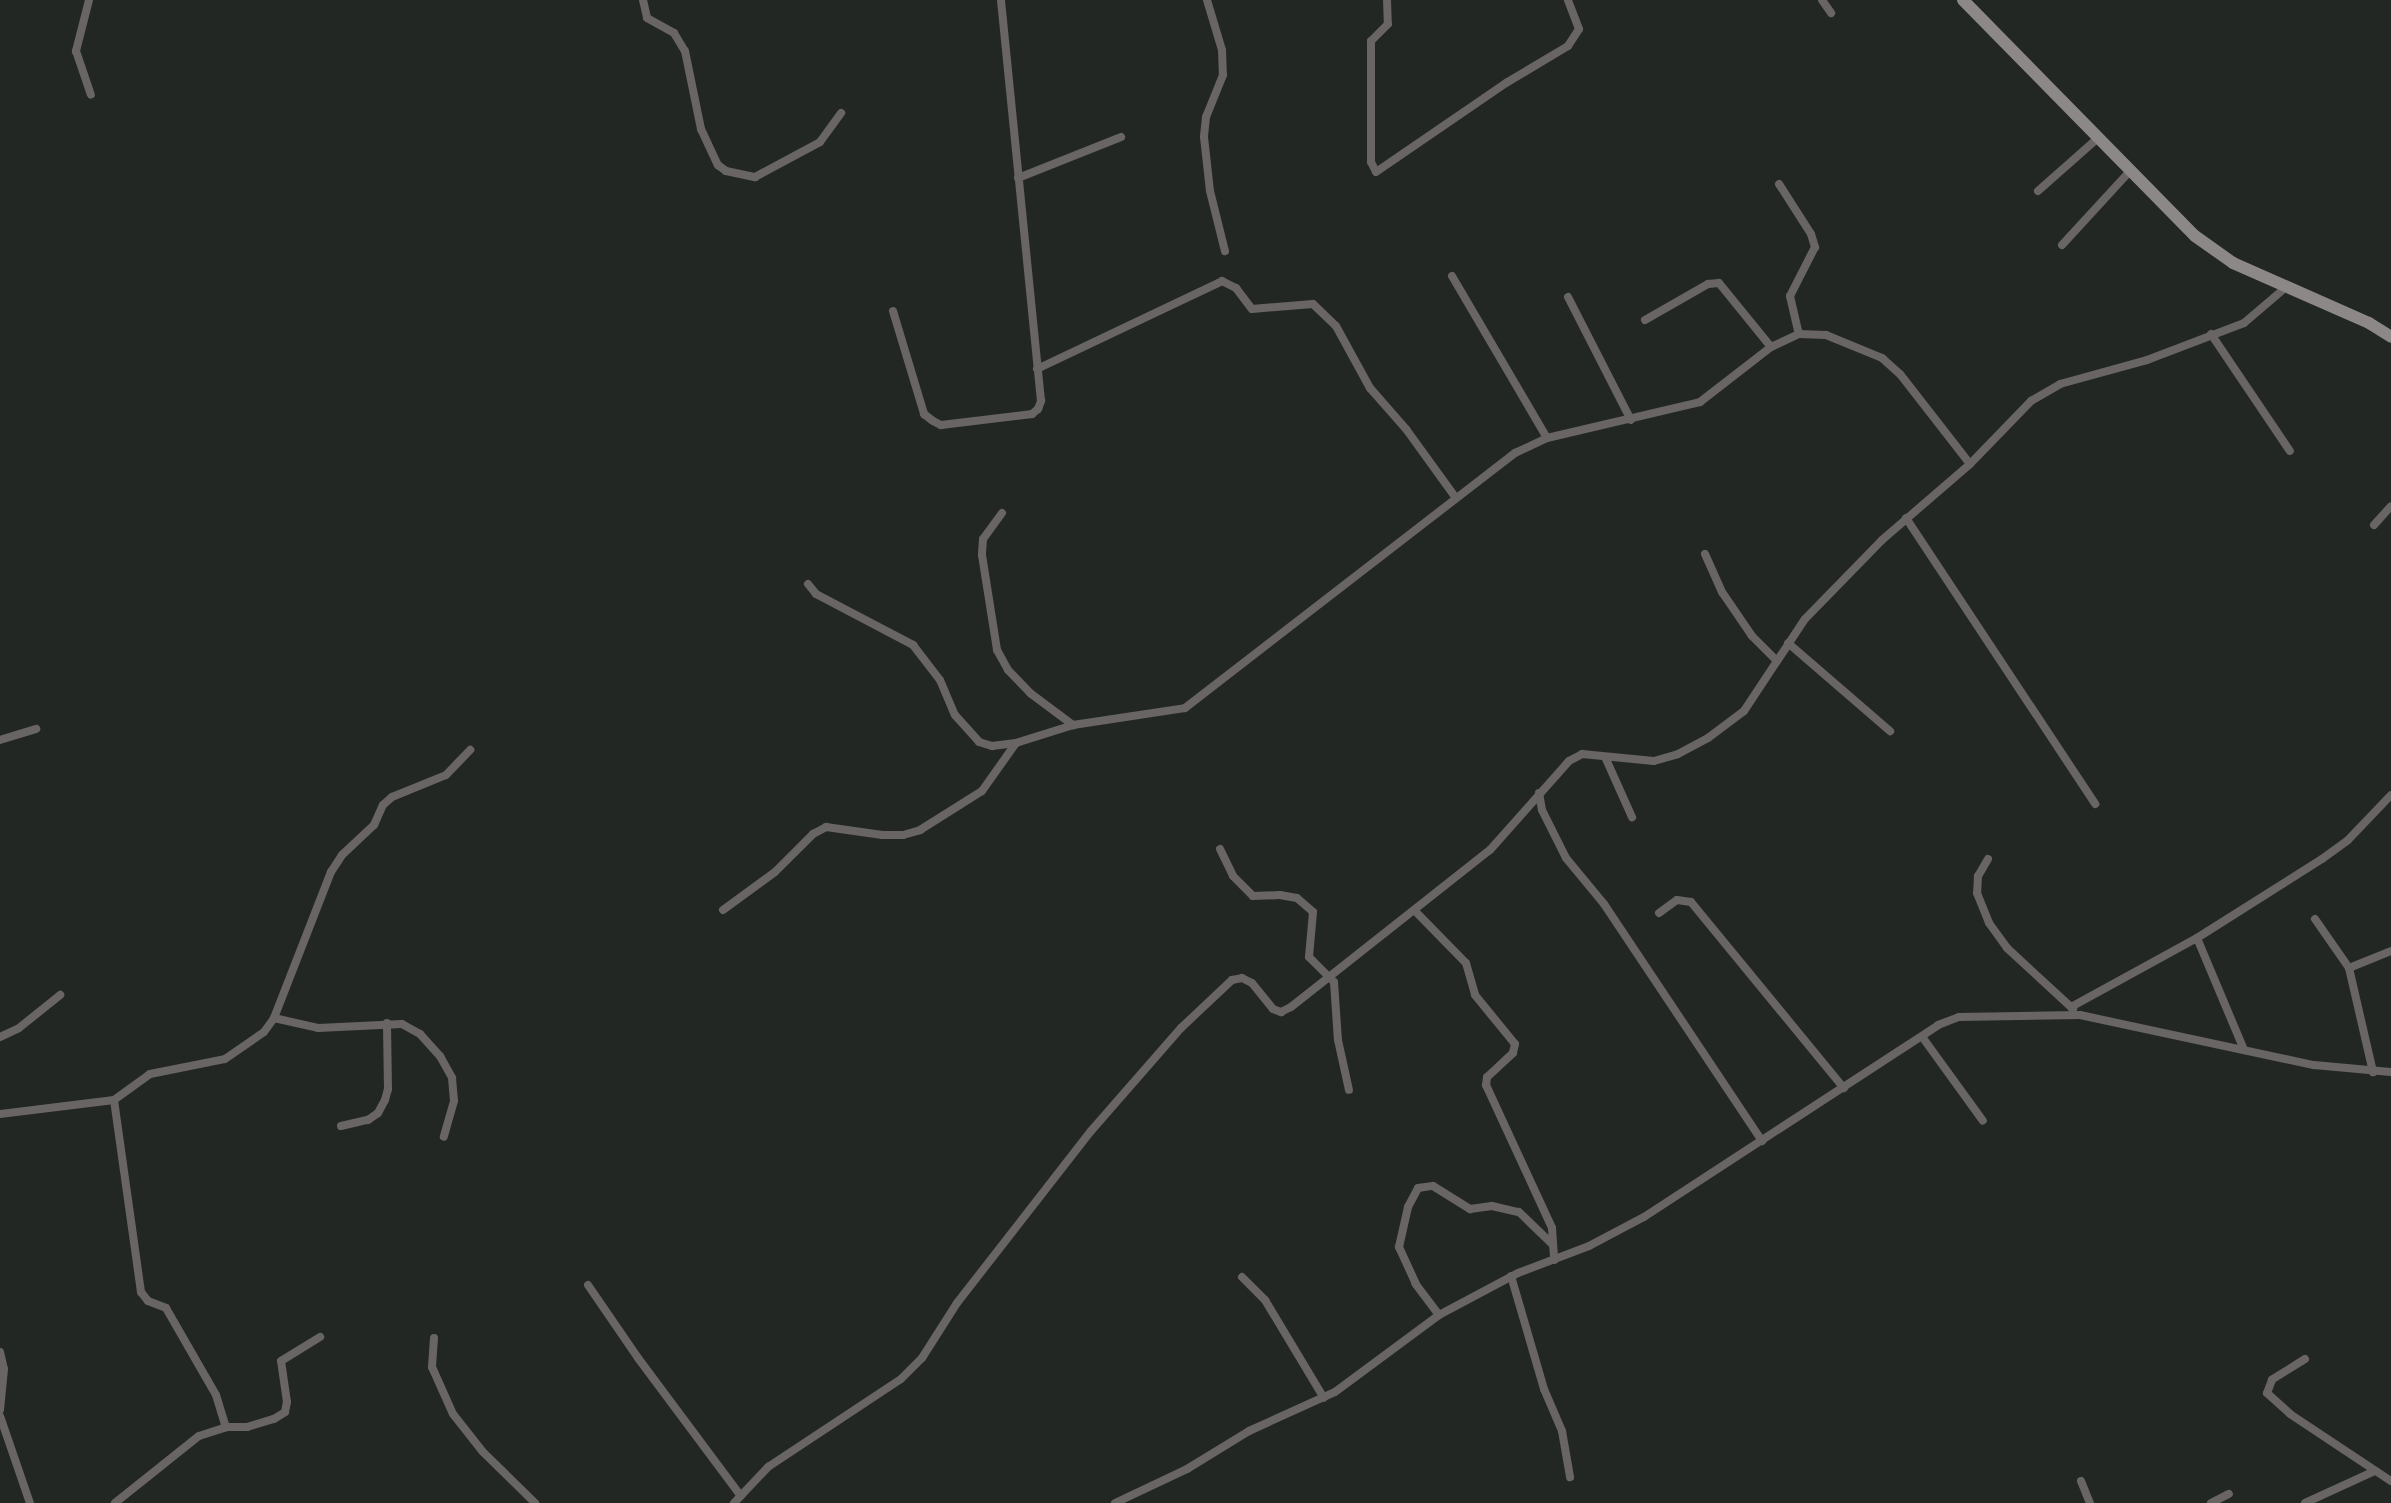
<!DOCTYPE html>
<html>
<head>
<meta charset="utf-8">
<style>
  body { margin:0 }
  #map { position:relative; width:2391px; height:1503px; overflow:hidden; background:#232723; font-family:Helvetica,sans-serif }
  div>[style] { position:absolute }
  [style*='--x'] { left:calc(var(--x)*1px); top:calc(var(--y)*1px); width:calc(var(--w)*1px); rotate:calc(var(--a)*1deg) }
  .street>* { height:8px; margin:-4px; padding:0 4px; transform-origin:4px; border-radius:4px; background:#686564 }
  .secondary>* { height:12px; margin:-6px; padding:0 6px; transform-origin:6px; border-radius:6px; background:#8d8888 }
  span { translate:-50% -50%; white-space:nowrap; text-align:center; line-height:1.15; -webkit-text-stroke:8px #232723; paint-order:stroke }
</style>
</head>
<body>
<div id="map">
  <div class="street">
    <i style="--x:89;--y:0;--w:53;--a:104.3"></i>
    <i style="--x:76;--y:51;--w:46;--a:71.2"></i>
    <i style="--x:643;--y:0;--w:18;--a:77"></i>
    <i style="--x:647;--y:18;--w:31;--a:29"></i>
    <i style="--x:674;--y:33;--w:21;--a:59"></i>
    <i style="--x:685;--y:51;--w:80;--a:78.4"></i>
    <i style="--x:701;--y:129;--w:40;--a:65"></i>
    <i style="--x:718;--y:165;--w:10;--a:37"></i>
    <i style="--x:726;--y:171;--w:30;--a:12"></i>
    <i style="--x:755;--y:177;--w:74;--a:-28.3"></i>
    <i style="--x:820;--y:142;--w:36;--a:-54"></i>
    <i style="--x:1207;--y:0;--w:52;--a:73.3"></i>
    <i style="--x:1222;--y:50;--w:25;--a:88"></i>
    <i style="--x:1223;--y:75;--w:45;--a:112"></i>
    <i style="--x:1206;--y:117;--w:20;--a:96"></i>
    <i style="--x:1204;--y:137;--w:54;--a:83.7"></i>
    <i style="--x:1210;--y:191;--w:62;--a:76"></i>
    <i style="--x:1387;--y:0;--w:24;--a:88"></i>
    <i style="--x:1388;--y:24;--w:24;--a:135"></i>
    <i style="--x:1371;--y:41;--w:121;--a:90"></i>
    <i style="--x:1371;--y:162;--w:11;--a:63"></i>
    <i style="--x:1376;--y:172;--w:158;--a:-34.4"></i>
    <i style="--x:1506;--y:83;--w:72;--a:-30.8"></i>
    <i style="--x:1568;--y:46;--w:20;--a:-57"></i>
    <i style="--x:1579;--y:29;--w:31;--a:-111"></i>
    <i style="--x:1822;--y:0;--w:16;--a:55"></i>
    <i style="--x:1018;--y:178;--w:111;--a:-21.7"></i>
    <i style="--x:1779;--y:184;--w:59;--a:57.4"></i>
    <i style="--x:1811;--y:234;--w:14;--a:73"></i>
    <i style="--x:1815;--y:247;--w:55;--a:117"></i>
    <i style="--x:1790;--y:296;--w:39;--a:77"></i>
    <i style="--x:2038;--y:191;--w:80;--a:-41.5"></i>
    <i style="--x:2062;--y:245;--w:100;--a:-47.4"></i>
    <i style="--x:1452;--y:276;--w:188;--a:59.6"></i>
    <i style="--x:1568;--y:297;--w:138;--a:62.9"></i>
    <i style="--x:893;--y:311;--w:108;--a:73.2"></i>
    <i style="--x:924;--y:414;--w:11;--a:38"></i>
    <i style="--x:933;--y:421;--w:9;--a:27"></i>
    <i style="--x:941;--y:425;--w:92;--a:-6.9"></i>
    <i style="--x:1032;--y:414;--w:8;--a:-40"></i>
    <i style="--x:1038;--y:409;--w:9;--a:-69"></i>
    <i style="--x:1041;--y:401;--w:403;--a:-95.7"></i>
    <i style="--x:1645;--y:320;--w:73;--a:-29.7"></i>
    <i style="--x:1708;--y:284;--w:11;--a:-5"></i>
    <i style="--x:1719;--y:283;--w:82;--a:50.9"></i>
    <i style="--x:2211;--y:334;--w:141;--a:56"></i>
    <i style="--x:1037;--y:369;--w:205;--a:-25.4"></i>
    <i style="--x:1222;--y:281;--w:16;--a:27"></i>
    <i style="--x:1236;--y:288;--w:26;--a:53"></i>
    <i style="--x:1252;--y:309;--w:61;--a:-4.7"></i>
    <i style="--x:1313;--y:304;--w:32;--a:44"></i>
    <i style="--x:1336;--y:326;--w:71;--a:61.3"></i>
    <i style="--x:1370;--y:388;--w:55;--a:48.7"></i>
    <i style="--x:1406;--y:429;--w:85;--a:54.1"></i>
    <i style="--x:1002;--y:513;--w:32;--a:126"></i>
    <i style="--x:983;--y:539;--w:16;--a:94"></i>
    <i style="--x:982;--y:555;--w:96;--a:81"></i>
    <i style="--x:997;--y:650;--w:23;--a:61"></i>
    <i style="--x:1008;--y:670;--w:32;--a:46"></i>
    <i style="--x:1030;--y:693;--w:54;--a:36.7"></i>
    <i style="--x:1906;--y:518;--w:343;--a:56.5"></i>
    <i style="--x:2374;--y:525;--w:25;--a:-48"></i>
    <i style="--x:1705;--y:554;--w:42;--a:65.9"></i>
    <i style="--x:1722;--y:592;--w:53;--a:55.7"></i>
    <i style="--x:1752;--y:636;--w:35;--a:45"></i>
    <i style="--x:808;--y:584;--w:13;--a:51"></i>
    <i style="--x:816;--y:594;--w:110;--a:27.7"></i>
    <i style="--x:913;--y:645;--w:44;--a:52.4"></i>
    <i style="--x:940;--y:680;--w:38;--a:67"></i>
    <i style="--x:955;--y:715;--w:36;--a:48"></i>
    <i style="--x:979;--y:742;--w:14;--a:17"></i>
    <i style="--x:992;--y:746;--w:24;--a:-7"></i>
    <i style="--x:1788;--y:643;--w:135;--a:40.8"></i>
    <i style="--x:0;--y:740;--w:38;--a:-17"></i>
    <i style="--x:1606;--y:759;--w:64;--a:65.9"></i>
    <i style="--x:1539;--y:793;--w:17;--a:80"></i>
    <i style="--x:1542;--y:810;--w:54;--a:63.4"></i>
    <i style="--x:1566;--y:858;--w:60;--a:50.4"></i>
    <i style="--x:1604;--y:904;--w:285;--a:56.3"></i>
    <i style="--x:1220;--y:849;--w:30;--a:64"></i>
    <i style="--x:1233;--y:876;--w:28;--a:45"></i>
    <i style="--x:1253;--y:896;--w:27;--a:-2"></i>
    <i style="--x:1280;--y:895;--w:17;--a:10"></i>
    <i style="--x:1297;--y:898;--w:21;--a:41"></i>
    <i style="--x:1313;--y:912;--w:45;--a:95.1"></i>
    <i style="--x:1309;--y:957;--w:35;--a:45"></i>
    <i style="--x:1334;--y:982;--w:58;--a:86.1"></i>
    <i style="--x:1338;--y:1040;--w:51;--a:77.6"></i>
    <i style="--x:1988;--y:859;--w:20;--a:120"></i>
    <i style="--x:1978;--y:876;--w:17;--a:93"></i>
    <i style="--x:1977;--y:893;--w:32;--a:68"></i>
    <i style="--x:1989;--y:923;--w:31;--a:54"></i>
    <i style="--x:2007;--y:948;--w:90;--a:42.7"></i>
    <i style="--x:723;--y:910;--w:64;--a:-36.2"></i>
    <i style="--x:775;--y:872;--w:54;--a:-45"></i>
    <i style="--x:813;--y:834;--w:15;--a:-28"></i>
    <i style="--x:826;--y:827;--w:57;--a:8.1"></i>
    <i style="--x:882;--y:835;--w:21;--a:0"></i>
    <i style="--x:903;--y:835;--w:18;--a:-16"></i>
    <i style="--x:920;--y:830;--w:73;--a:-32.2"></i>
    <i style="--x:982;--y:791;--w:59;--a:-54.7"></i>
    <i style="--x:1016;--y:743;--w:60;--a:-17.5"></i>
    <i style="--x:1073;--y:725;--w:113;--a:-8.6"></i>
    <i style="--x:1185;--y:708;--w:417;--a:-37.7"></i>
    <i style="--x:1515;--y:453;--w:35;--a:-25"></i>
    <i style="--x:1547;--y:438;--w:157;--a:-13.2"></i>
    <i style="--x:1700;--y:402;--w:90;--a:-37.8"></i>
    <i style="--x:1771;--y:347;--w:31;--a:-25"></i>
    <i style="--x:1799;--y:334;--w:27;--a:2"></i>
    <i style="--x:1826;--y:335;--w:61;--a:22.3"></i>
    <i style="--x:1882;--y:358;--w:24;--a:42"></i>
    <i style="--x:1900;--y:374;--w:114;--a:52.1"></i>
    <i style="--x:1416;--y:912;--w:71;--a:45.6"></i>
    <i style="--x:1466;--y:963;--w:33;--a:74"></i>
    <i style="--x:1475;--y:995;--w:63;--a:50.8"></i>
    <i style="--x:1515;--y:1044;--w:9;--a:103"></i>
    <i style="--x:1513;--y:1053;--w:35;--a:137"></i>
    <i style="--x:1487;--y:1077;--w:8;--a:97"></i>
    <i style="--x:1486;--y:1085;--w:157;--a:65.2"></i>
    <i style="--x:1552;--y:1228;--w:32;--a:86"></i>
    <i style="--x:1659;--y:913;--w:22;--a:-36"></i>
    <i style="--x:1677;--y:900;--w:14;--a:8"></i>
    <i style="--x:1691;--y:902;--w:241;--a:50.6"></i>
    <i style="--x:2315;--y:919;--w:60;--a:55.2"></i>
    <i style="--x:2349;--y:968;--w:107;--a:77"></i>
    <i style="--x:2197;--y:938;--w:121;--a:67.2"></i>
    <i style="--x:2349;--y:968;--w:45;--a:-22"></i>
    <i style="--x:2071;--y:1007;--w:144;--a:-28.7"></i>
    <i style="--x:2197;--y:938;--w:148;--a:-32.3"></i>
    <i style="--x:2322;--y:859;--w:32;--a:-36"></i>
    <i style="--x:2348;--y:840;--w:62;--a:-46.3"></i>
    <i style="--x:274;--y:1018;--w:45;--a:12.8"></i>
    <i style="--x:318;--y:1028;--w:84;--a:-2.7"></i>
    <i style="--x:402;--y:1024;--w:21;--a:29"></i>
    <i style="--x:420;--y:1034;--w:30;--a:48"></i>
    <i style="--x:440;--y:1056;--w:25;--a:61"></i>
    <i style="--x:452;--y:1078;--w:23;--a:85"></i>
    <i style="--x:454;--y:1101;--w:37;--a:106"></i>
    <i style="--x:0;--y:1037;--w:21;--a:-25"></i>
    <i style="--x:19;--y:1028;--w:53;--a:-38.8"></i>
    <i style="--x:1923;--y:1038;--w:102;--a:54.1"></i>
    <i style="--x:114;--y:1100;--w:194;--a:82"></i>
    <i style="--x:141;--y:1292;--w:11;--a:52"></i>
    <i style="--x:148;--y:1301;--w:19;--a:21"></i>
    <i style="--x:166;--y:1308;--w:100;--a:60.1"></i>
    <i style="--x:216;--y:1395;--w:34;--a:73"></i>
    <i style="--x:0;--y:1114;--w:115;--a:-7"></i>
    <i style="--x:114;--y:1100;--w:44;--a:-35.8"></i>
    <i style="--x:150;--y:1074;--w:76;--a:-11.3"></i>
    <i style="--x:225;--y:1059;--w:47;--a:-34.7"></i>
    <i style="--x:264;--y:1032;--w:17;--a:-54"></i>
    <i style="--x:274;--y:1018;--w:157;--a:-68.7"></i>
    <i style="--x:331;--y:872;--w:20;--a:-57"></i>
    <i style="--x:342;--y:855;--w:44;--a:-43.2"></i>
    <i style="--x:374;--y:825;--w:22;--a:-66"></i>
    <i style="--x:383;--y:805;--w:12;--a:-42"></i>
    <i style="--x:392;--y:797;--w:58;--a:-22.2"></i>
    <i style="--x:446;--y:775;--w:35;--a:-46"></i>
    <i style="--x:341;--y:1126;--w:28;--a:-13"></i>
    <i style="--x:368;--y:1120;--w:12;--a:-35"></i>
    <i style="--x:378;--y:1113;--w:15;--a:-62"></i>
    <i style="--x:385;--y:1100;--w:11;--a:-75"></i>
    <i style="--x:388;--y:1089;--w:66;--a:-90.9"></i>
    <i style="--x:1511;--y:1276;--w:118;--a:73.7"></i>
    <i style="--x:1544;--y:1389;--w:46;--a:66.8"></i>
    <i style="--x:1562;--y:1431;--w:47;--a:80.1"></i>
    <i style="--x:1242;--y:1277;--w:33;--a:45"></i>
    <i style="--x:1265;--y:1300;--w:114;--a:59"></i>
    <i style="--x:588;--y:1285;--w:88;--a:55.6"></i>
    <i style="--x:638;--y:1358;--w:172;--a:53.3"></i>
    <i style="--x:1439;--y:1315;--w:39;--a:-127"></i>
    <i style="--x:1416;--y:1284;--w:41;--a:-114.7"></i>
    <i style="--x:1399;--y:1247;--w:41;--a:-77.3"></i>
    <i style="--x:1408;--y:1207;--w:21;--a:-62"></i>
    <i style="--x:1418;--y:1188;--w:15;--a:-8"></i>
    <i style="--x:1433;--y:1186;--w:44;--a:31.9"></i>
    <i style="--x:1470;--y:1209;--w:22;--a:-8"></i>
    <i style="--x:1492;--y:1206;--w:28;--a:13"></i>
    <i style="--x:1519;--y:1212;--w:47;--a:44.1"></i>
    <i style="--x:434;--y:1338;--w:29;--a:94"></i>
    <i style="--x:432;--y:1367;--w:51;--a:65.9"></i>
    <i style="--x:453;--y:1414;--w:48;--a:51.7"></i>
    <i style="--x:483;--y:1452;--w:73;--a:44.4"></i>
    <i style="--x:0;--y:1352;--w:17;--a:77"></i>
    <i style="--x:4;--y:1369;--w:41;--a:95.6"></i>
    <i style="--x:2305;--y:1359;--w:39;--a:148"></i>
    <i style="--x:2272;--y:1380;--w:14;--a:111"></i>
    <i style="--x:2267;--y:1393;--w:31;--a:42"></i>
    <i style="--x:2290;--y:1414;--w:121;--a:33.6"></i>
    <i style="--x:0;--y:1416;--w:92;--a:71"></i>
    <i style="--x:2081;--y:1481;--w:24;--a:68"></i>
    <i style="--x:115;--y:1503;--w:107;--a:-38.6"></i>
    <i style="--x:199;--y:1436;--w:28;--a:-18"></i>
    <i style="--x:226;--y:1427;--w:21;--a:0"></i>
    <i style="--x:247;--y:1427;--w:28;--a:-17"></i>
    <i style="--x:274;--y:1419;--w:13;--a:-32"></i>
    <i style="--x:285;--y:1412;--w:10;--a:-79"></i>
    <i style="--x:287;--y:1402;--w:41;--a:-98.3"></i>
    <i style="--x:281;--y:1361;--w:46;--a:-31.6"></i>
    <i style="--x:734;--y:1503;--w:50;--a:-46.6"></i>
    <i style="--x:768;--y:1467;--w:159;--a:-33.5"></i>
    <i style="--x:901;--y:1379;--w:30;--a:-45"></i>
    <i style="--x:922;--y:1358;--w:65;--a:-57.5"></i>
    <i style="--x:957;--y:1303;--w:218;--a:-52.1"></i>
    <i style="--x:1091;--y:1131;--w:137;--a:-48.9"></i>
    <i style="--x:1181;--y:1028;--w:70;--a:-43.3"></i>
    <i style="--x:1232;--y:980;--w:10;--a:-11"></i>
    <i style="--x:1242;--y:978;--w:11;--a:27"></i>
    <i style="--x:1252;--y:983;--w:33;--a:51"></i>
    <i style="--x:1273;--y:1009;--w:9;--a:21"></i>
    <i style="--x:1281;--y:1012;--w:11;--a:-27"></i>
    <i style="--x:1291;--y:1007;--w:253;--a:-38.3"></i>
    <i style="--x:1490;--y:850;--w:119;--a:-48.4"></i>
    <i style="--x:1569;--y:761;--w:15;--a:-28"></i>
    <i style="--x:1582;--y:754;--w:72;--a:5.6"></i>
    <i style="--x:1654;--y:761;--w:25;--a:-16"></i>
    <i style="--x:1678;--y:754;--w:34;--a:-28"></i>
    <i style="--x:1708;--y:738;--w:45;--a:-36.9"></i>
    <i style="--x:1744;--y:711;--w:110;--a:-56.5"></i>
    <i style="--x:1805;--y:619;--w:110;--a:-45.7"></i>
    <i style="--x:1882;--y:540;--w:116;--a:-40.8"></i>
    <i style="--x:1970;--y:464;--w:88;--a:-45.9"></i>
    <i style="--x:2031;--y:401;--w:34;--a:-30"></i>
    <i style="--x:2060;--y:384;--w:90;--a:-15.4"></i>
    <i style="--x:2147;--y:360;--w:104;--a:-20.9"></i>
    <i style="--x:2244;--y:323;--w:54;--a:-40.5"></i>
    <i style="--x:1115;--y:1503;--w:80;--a:-25.3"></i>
    <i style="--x:1187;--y:1469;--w:73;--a:-31.5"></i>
    <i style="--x:1249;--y:1431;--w:94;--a:-24.4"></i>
    <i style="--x:1335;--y:1392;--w:129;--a:-36.5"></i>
    <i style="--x:1439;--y:1315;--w:89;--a:-28"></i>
    <i style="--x:1518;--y:1273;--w:76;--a:-20.8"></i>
    <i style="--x:1589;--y:1246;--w:62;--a:-27.8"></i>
    <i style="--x:1644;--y:1217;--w:351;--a:-33.1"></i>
    <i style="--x:1938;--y:1025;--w:22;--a:-21"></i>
    <i style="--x:1959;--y:1017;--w:121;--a:-0.9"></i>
    <i style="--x:2080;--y:1015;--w:239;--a:12.1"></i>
    <i style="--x:2314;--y:1065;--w:77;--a:5.2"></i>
    <i style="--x:2211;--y:1503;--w:20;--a:-27"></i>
    <i style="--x:2305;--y:1503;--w:77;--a:-24.6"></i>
  </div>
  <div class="secondary">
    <i style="--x:1963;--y:0;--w:331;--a:45.5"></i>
    <i style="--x:2195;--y:236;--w:47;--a:35.4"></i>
    <i style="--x:2233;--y:263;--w:149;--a:23.8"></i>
    <i style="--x:2369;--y:323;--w:26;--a:32"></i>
  </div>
</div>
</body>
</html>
